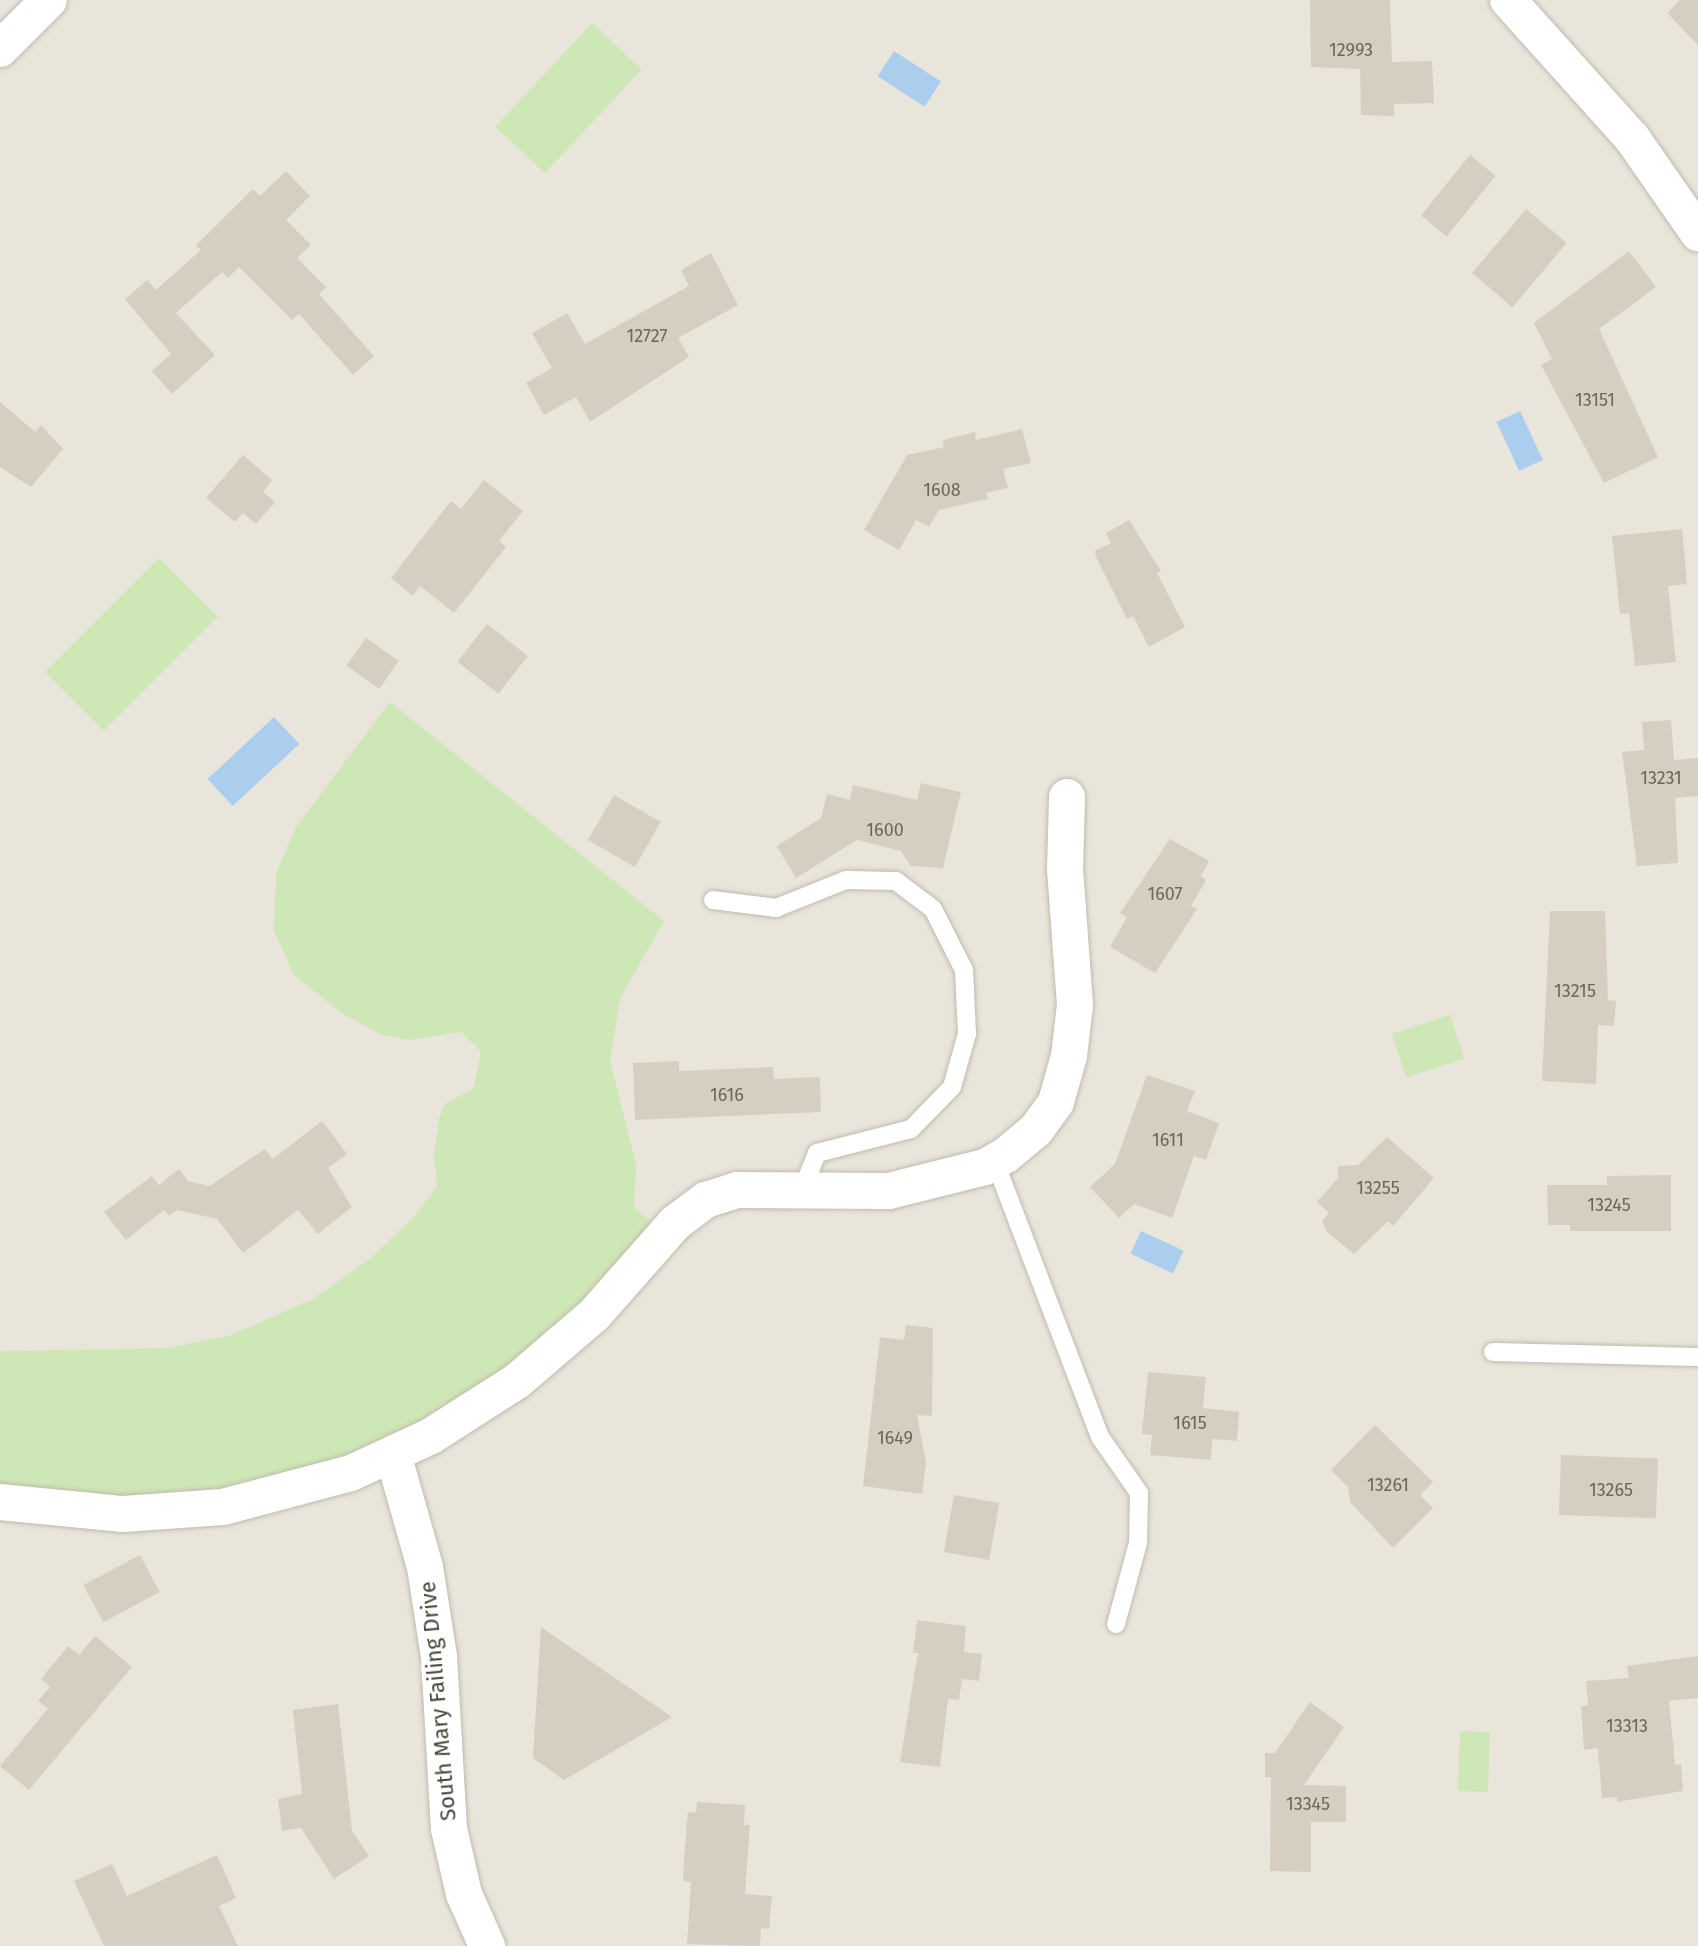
<!DOCTYPE html>
<html>
<head>
<meta charset="utf-8">
<style>
  body { margin:0 }
  #map { position:relative; width:1698px; height:1946px; overflow:hidden; background:#f5f3eb; font-family:"Fira Sans",sans-serif }
  div>[style] { position:absolute }
  [style*='--x'] { left:calc(var(--x)*1px); top:calc(var(--y)*1px); width:calc(var(--w)*1px); rotate:calc(var(--a)*1deg) }
  .residential>* { inset:0; background:#e9e5da; transform-origin:0 0 }
  .green>* { inset:0; background:#cee7b6; transform-origin:0 0 }
  .water>* { inset:0; background:#abceee; transform-origin:0 0 }
  .building>* { inset:0; background:#d6cfc1; transform-origin:0 0 }
  .roads { filter:drop-shadow(0 0 2px #c0bbae) drop-shadow(0 0 2px #c0bbae) }
  .service>* { height:18px; margin:-9px; padding:0 9px; transform-origin:9px; border-radius:9px; background:#fff }
  .minor>* { height:36px; margin:-18px; padding:0 18px; transform-origin:18px; border-radius:18px; background:#fff }
  span { translate:-50% -50%; white-space:nowrap; text-align:center; line-height:1.15; -webkit-text-stroke:8px #fff; paint-order:stroke }
  .number-label { font-size:18px; color:#6c675b }
  .number-label span { -webkit-text-stroke-width:0 }
  .street-label { font-size:22px; color:#494439 }
</style>
</head>
<body>
<div id="map">
  <div class="residential">
    <i style="left:0;top:0;width:1698px;height:1946px"></i>
  </div>
  <div class="green">
    <i style="left:592px;top:23px;width:68px;height:142px;rotate:43deg"></i>
    <i style="left:159px;top:558px;width:83px;height:161px;rotate:45deg"></i>
    <i style="clip-path:polygon(390px 702px,664px 921px,620px 999px,610px 1061px,636px 1165px,634px 1207px,654px 1224px,580px 1308px,478px 1390px,376px 1447px,246px 1487px,113px 1498px,0 1485px,0 1351px,169px 1348px,231px 1335px,313px 1299px,371px 1258px,416px 1215px,437px 1186px,434px 1153px,439px 1118px,445px 1104px,474px 1088px,481px 1051px,461px 1032px,409px 1040px,382px 1035px,343px 1014px,294px 975px,274px 931px,276px 873px,296px 827px)"></i>
    <i style="left:1450px;top:1015px;width:46px;height:61px;rotate:72deg"></i>
    <i style="left:1460px;top:1731px;width:30px;height:60px;rotate:2deg"></i>
  </div>
  <div class="water">
    <i style="left:894px;top:51px;width:56px;height:30px;rotate:33deg"></i>
    <i style="left:1520px;top:411px;width:54px;height:26px;rotate:65deg"></i>
    <i style="left:274px;top:717px;width:37px;height:91px;rotate:47deg"></i>
    <i style="left:1141px;top:1231px;width:47px;height:25px;rotate:25deg"></i>
  </div>
  <div class="building">
    <i style="clip-path:polygon(1310px 0,1390px 0,1392px 62px,1432px 61px,1434px 103px,1394px 104px,1394px 116px,1361px 115px,1360px 69px,1311px 67px)"></i>
    <i style="clip-path:polygon(1680px 0,1698px 0,1698px 45px,1667px 13px)"></i>
    <i style="left:1470px;top:155px;width:33px;height:78px;rotate:39deg"></i>
    <i style="clip-path:polygon(286px 171px,310px 196px,286px 220px,311px 245px,297px 258px,326px 287px,319px 294px,374px 356px,353px 375px,299px 314px,292px 320px,239px 267px,228px 278px,222px 272px,176px 313px,215px 355px,172px 394px,152px 371px,171px 354px,125px 299px,147px 280px,156px 290px,201px 250px,196px 245px,253px 189px,260px 196px)"></i>
    <i style="left:1526px;top:209px;width:53px;height:84px;rotate:40deg"></i>
    <i style="clip-path:polygon(1629px 251px,1656px 287px,1599px 329px,1658px 457px,1604px 483px,1541px 365px,1552px 359px,1534px 323px)"></i>
    <i style="clip-path:polygon(711px 253px,738px 305px,678px 338px,689px 357px,590px 422px,576px 397px,544px 415px,526px 383px,552px 368px,532px 333px,567px 313px,585px 344px,689px 286px,681px 270px)"></i>
    <i style="clip-path:polygon(0 402px,35px 432px,41px 425px,63px 449px,31px 487px,0 467px)"></i>
    <i style="clip-path:polygon(1022px 429px,1031px 463px,1003px 469px,1008px 488px,986px 493px,988px 499px,939px 510px,929px 527px,916px 520px,899px 550px,864px 530px,907px 455px,944px 447px,943px 440px,975px 432px,976px 440px)"></i>
    <i style="clip-path:polygon(243px 455px,272px 480px,263px 492px,275px 502px,256px 524px,243px 513px,235px 522px,206px 498px)"></i>
    <i style="clip-path:polygon(484px 480px,523px 511px,499px 541px,506px 547px,454px 613px,420px 586px,413px 596px,391px 578px,451px 501px,461px 509px)"></i>
    <i style="clip-path:polygon(1129px 520px,1161px 571px,1157px 573px,1185px 627px,1149px 647px,1133px 616px,1127px 619px,1096px 557px,1095px 551px,1111px 543px,1106px 533px)"></i>
    <i style="clip-path:polygon(1682px 529px,1687px 584px,1668px 586px,1676px 662px,1635px 666px,1629px 613px,1620px 614px,1612px 536px)"></i>
    <i style="left:487px;top:624px;width:52px;height:48px;rotate:38deg"></i>
    <i style="left:366px;top:638px;width:40px;height:34px;rotate:35deg"></i>
    <i style="clip-path:polygon(1671px 720px,1674px 760px,1698px 758px,1698px 796px,1675px 798px,1678px 863px,1637px 866px,1622px 752px,1644px 750px,1642px 722px)"></i>
    <i style="clip-path:polygon(921px 783px,961px 792px,943px 868px,911px 866px,901px 851px,857px 840px,796px 878px,777px 846px,821px 818px,827px 794px,850px 800px,853px 785px,917px 800px)"></i>
    <i style="left:614px;top:795px;width:54px;height:52px;rotate:30deg"></i>
    <i style="clip-path:polygon(1170px 839px,1209px 861px,1201px 876px,1206px 880px,1191px 906px,1197px 909px,1155px 973px,1110px 947px,1127px 917px,1120px 913px)"></i>
    <i style="clip-path:polygon(1550px 911px,1605px 911px,1608px 1000px,1616px 1001px,1614px 1026px,1598px 1025px,1596px 1084px,1542px 1081px)"></i>
    <i style="clip-path:polygon(679px 1061px,679px 1071px,773px 1067px,774px 1079px,820px 1077px,821px 1112px,635px 1120px,633px 1063px)"></i>
    <i style="clip-path:polygon(1147px 1075px,1195px 1091px,1187px 1111px,1219px 1123px,1206px 1160px,1194px 1156px,1172px 1218px,1134px 1204px,1119px 1218px,1090px 1187px,1115px 1164px)"></i>
    <i style="clip-path:polygon(322px 1121px,347px 1154px,328px 1168px,352px 1207px,318px 1234px,298px 1210px,243px 1253px,217px 1219px,177px 1210px,169px 1216px,164px 1210px,126px 1240px,104px 1212px,152px 1176px,159px 1185px,179px 1169px,188px 1181px,209px 1186px,265px 1149px,273px 1159px)"></i>
    <i style="clip-path:polygon(1387px 1137px,1434px 1178px,1393px 1226px,1388px 1221px,1354px 1254px,1327px 1232px,1322px 1221px,1329px 1213px,1317px 1202px,1338px 1178px,1338px 1166px,1358px 1165px)"></i>
    <i style="clip-path:polygon(1671px 1175px,1671px 1231px,1570px 1231px,1570px 1225px,1548px 1225px,1547px 1185px,1607px 1185px,1607px 1176px)"></i>
    <i style="clip-path:polygon(906px 1325px,933px 1328px,932px 1416px,917px 1415px,926px 1463px,922px 1494px,863px 1486px,880px 1337px,904px 1340px)"></i>
    <i style="clip-path:polygon(1148px 1372px,1206px 1377px,1203px 1408px,1239px 1412px,1237px 1441px,1212px 1439px,1211px 1460px,1150px 1455px,1152px 1435px,1142px 1434px)"></i>
    <i style="clip-path:polygon(1375px 1425px,1433px 1482px,1420px 1495px,1433px 1508px,1393px 1548px,1350px 1502px,1348px 1487px,1331px 1470px)"></i>
    <i style="left:1561px;top:1455px;width:97px;height:60px;rotate:2deg"></i>
    <i style="left:954px;top:1495px;width:46px;height:58px;rotate:10deg"></i>
    <i style="left:140px;top:1555px;width:42px;height:64px;rotate:62deg"></i>
    <i style="clip-path:polygon(917px 1620px,966px 1626px,964px 1652px,982px 1654px,979px 1681px,962px 1679px,959px 1700px,948px 1699px,940px 1767px,900px 1762px,918px 1653px,913px 1653px)"></i>
    <i style="clip-path:polygon(541px 1627px,672px 1717px,564px 1780px,533px 1758px)"></i>
    <i style="clip-path:polygon(95px 1636px,132px 1667px,29px 1790px,0 1766px,48px 1709px,38px 1701px,50px 1687px,41px 1679px,68px 1646px,79px 1655px)"></i>
    <i style="clip-path:polygon(1698px 1656px,1698px 1698px,1669px 1701px,1675px 1765px,1681px 1764px,1683px 1791px,1617px 1802px,1617px 1797px,1602px 1798px,1598px 1748px,1584px 1750px,1581px 1706px,1588px 1705px,1586px 1681px,1629px 1678px,1627px 1666px)"></i>
    <i style="clip-path:polygon(1310px 1702px,1344px 1727px,1304px 1785px,1346px 1786px,1346px 1822px,1311px 1822px,1311px 1872px,1270px 1871px,1271px 1777px,1265px 1777px,1265px 1753px,1275px 1753px)"></i>
    <i style="clip-path:polygon(338px 1704px,352px 1831px,369px 1856px,334px 1879px,301px 1828px,282px 1831px,278px 1799px,302px 1794px,293px 1710px)"></i>
    <i style="clip-path:polygon(697px 1802px,745px 1805px,744px 1825px,750px 1825px,745px 1894px,772px 1896px,769px 1929px,761px 1928px,760px 1946px,687px 1944px,691px 1882px,683px 1881px,684px 1859px,688px 1812px,696px 1813px)"></i>
    <i style="clip-path:polygon(217px 1855px,236px 1898px,219px 1906px,238px 1946px,104px 1946px,74px 1881px,112px 1864px,127px 1896px)"></i>
  </div>
  <div class="roads">
    <div class="service">
      <i style="--x:713;--y:900;--w:64;--a:7.2"></i>
      <i style="--x:776;--y:908;--w:75;--a:-21.8"></i>
      <i style="--x:846;--y:880;--w:50;--a:1.1"></i>
      <i style="--x:896;--y:881;--w:46;--a:37.1"></i>
      <i style="--x:933;--y:909;--w:68;--a:63.1"></i>
      <i style="--x:964;--y:970;--w:64;--a:87.3"></i>
      <i style="--x:967;--y:1034;--w:55;--a:105.8"></i>
      <i style="--x:952;--y:1087;--w:59;--a:134.3"></i>
      <i style="--x:911;--y:1129;--w:97;--a:165.7"></i>
      <i style="--x:817;--y:1153;--w:40;--a:112"></i>
      <i style="--x:995;--y:1162;--w:294;--a:69.1"></i>
      <i style="--x:1100;--y:1437;--w:68;--a:55.1"></i>
      <i style="--x:1139;--y:1493;--w:50;--a:91.1"></i>
      <i style="--x:1138;--y:1543;--w:84;--a:105.2"></i>
      <i style="--x:1493;--y:1352;--w:205;--a:1.4"></i>
    </div>
    <div class="minor">
      <i style="--x:1508;--y:0;--w:186;--a:48.1"></i>
      <i style="--x:1632;--y:138;--w:116;--a:55.2"></i>
      <i style="--x:0;--y:49;--w:69;--a:-45"></i>
      <i style="--x:393;--y:1454;--w:117;--a:74.2"></i>
      <i style="--x:425;--y:1567;--w:90;--a:81.1"></i>
      <i style="--x:439;--y:1656;--w:173;--a:86.7"></i>
      <i style="--x:449;--y:1829;--w:67;--a:77"></i>
      <i style="--x:464;--y:1894;--w:57;--a:66.1"></i>
      <i style="--x:0;--y:1502;--w:124;--a:5.6"></i>
      <i style="--x:123;--y:1514;--w:100;--a:-4"></i>
      <i style="--x:223;--y:1507;--w:132;--a:-14.9"></i>
      <i style="--x:351;--y:1473;--w:88;--a:-24.8"></i>
      <i style="--x:431;--y:1436;--w:102;--a:-32.6"></i>
      <i style="--x:517;--y:1381;--w:101;--a:-40.6"></i>
      <i style="--x:594;--y:1315;--w:123;--a:-48.6"></i>
      <i style="--x:675;--y:1223;--w:39;--a:-37"></i>
      <i style="--x:706;--y:1200;--w:33;--a:-18"></i>
      <i style="--x:737;--y:1190;--w:152;--a:0.4"></i>
      <i style="--x:889;--y:1191;--w:99;--a:-14"></i>
      <i style="--x:985;--y:1167;--w:24;--a:-30"></i>
      <i style="--x:1006;--y:1155;--w:39;--a:-40"></i>
      <i style="--x:1036;--y:1130;--w:34;--a:-54"></i>
      <i style="--x:1056;--y:1102;--w:48;--a:-74.2"></i>
      <i style="--x:1069;--y:1056;--w:51;--a:-83.3"></i>
      <i style="--x:1075;--y:1005;--w:135;--a:-94.2"></i>
      <i style="--x:1065;--y:870;--w:73;--a:-88.4"></i>
    </div>
  </div>
  <div class="number-label">
    <span style="left:1351px;top:50px">12993</span>
    <span style="left:647px;top:336px">12727</span>
    <span style="left:1595px;top:400px">13151</span>
    <span style="left:942px;top:490px">1608</span>
    <span style="left:1661px;top:778px">13231</span>
    <span style="left:885px;top:830px">1600</span>
    <span style="left:1165px;top:894px">1607</span>
    <span style="left:1575px;top:991px">13215</span>
    <span style="left:727px;top:1095px">1616</span>
    <span style="left:1168px;top:1140px">1611</span>
    <span style="left:1378px;top:1188px">13255</span>
    <span style="left:1609px;top:1205px">13245</span>
    <span style="left:1190px;top:1423px">1615</span>
    <span style="left:895px;top:1438px">1649</span>
    <span style="left:1388px;top:1485px">13261</span>
    <span style="left:1611px;top:1490px">13265</span>
    <span style="left:1627px;top:1726px">13313</span>
    <span style="left:1308px;top:1804px">13345</span>
  </div>
  <div class="street-label">
    <span style="left:438px;top:1701px;rotate:-95deg">South Mary Failing Drive</span>
  </div>
</div>
</body>
</html>
